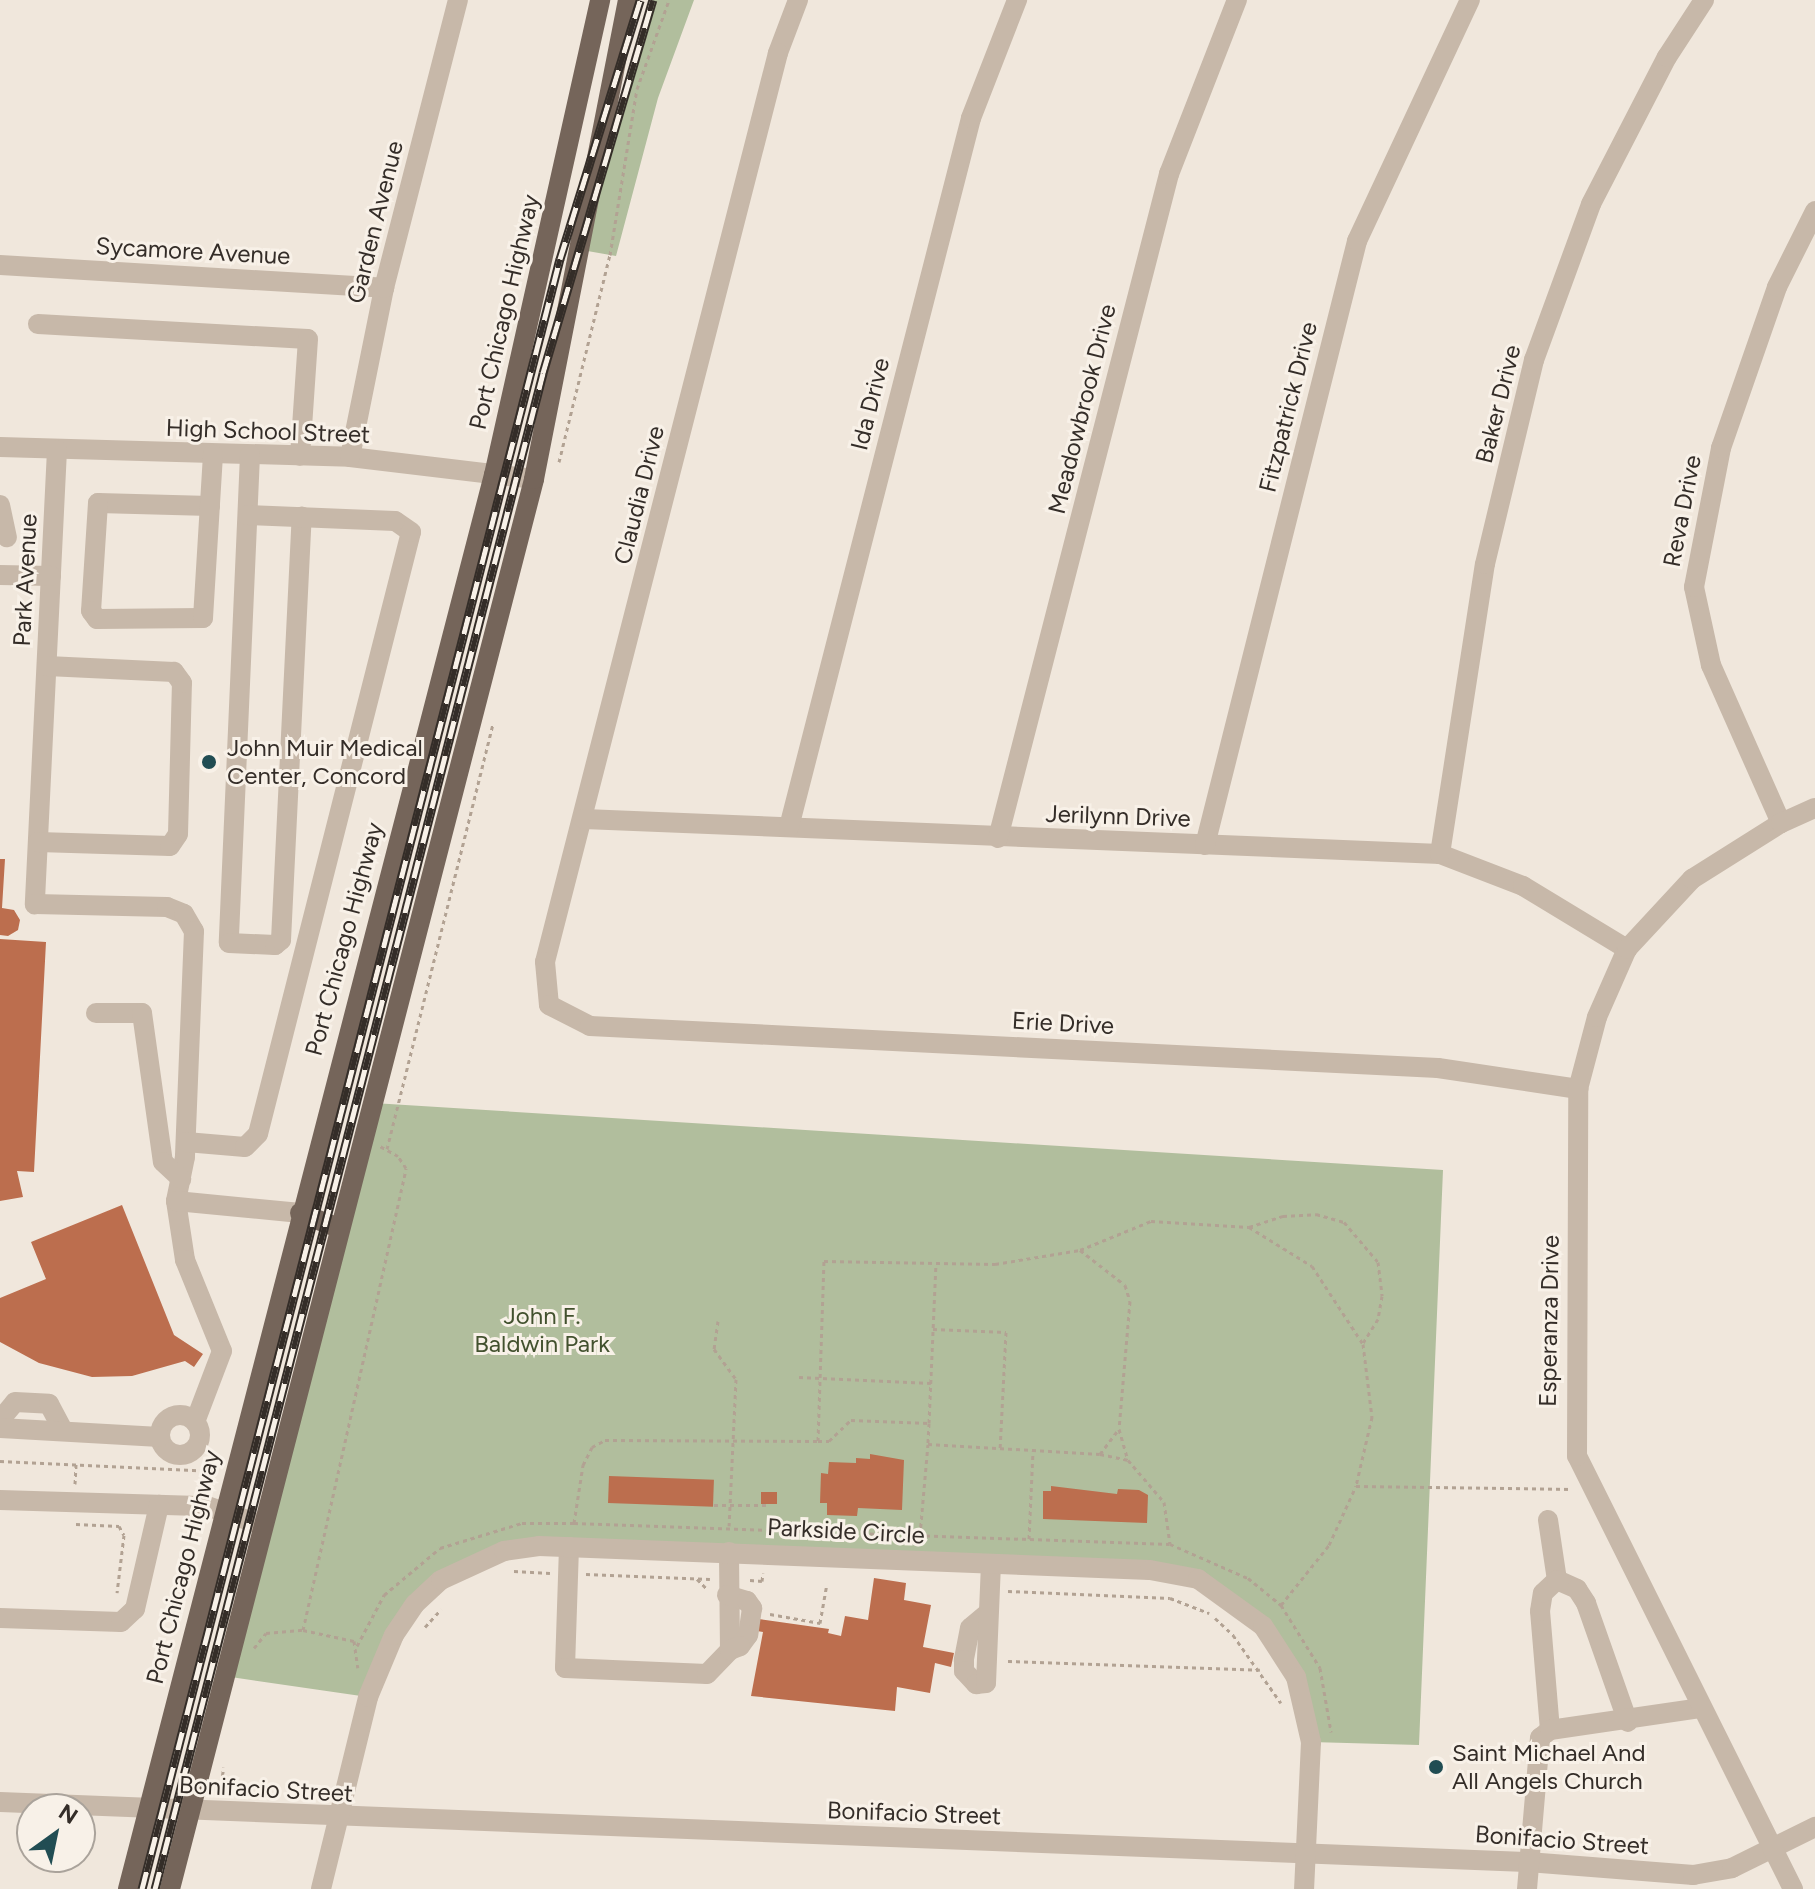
<!DOCTYPE html>
<html>
<head>
<meta charset="utf-8">
<style>
  body { margin:0 }
  #map { position:relative; width:1815px; height:1889px; overflow:hidden; background:#f0e7dc; font-family:Figtree,sans-serif }
  div>[style] { position:absolute }
  [style*='--x'] { left:calc(var(--x)*1px); top:calc(var(--y)*1px); width:calc(var(--w)*1px); rotate:calc(var(--a)*1deg) }
  .green>* { inset:0; background:#b1be9d }
  .building>* { inset:0; background:#bc6e4e; transform-origin:0 0 }
  .path>* { height:3px; margin-top:-1.5px; transform-origin:0; background:repeating-linear-gradient(90deg,#b2a293 0 4px,transparent 0 8px) }
  .minor>* { height:20px; margin:-10px; padding:0 10px; transform-origin:10px; border-radius:10px; background:#c7b8a9 }
  .minor>.ring { margin:-10px; padding:0; box-sizing:content-box; background:none; border:20px solid #c7b8a9; border-radius:50% }
  .major>* { height:20px; margin:-10px; padding:0 10px; transform-origin:10px; border-radius:10px; background:#75655a }
  .rail>* { height:9px; margin-top:-4.5px; transform-origin:0; background:repeating-linear-gradient(90deg,#f8f1e8 0 18px,#342d28 0 36px); box-sizing:border-box; border-block:2px solid #342d28 }
  .dots>* { width:22px; height:22px; translate:-50% -50%; box-sizing:border-box; border:4px solid #f8f1e8; border-radius:50% }
  span { translate:-50% -50%; white-space:nowrap; text-align:center; line-height:1.15; -webkit-text-stroke:6px #f8f1e8; paint-order:stroke }
  .street-label { font-size:24px; color:#342d28 }
  .poi-label { font-size:24px; color:#342d28 }
  .left { translate:0 -50%; text-align:left }
  .park-label { font-size:24px; color:#42512e }
  .north { position:absolute; left:16px; top:1793px; width:80px; height:80px; box-sizing:border-box; background:#f8f1e8; border:2px solid #aaa39b; border-radius:50%; rotate:33deg; font-size:22px; font-weight:700; line-height:32px; text-align:center; color:#342d28 }
  .north::after { content:''; display:block; margin:auto; width:28px; height:36px; background:#214d53; clip-path:polygon(50% 0,100% 100%,50% 72%,0 100%) }
</style>
</head>
<body>
<div id="map">
  <div class="green">
    <i style="clip-path:polygon(653px 0,694px 0,658px 98px,616px 256px,576px 249px)"></i>
    <i style="clip-path:polygon(373px 1103px,1443px 1170px,1419px 1745px,1311px 1742px,1296px 1677px,1263px 1626px,1198px 1579px,504px 1551px,415px 1604px,368px 1697px,224px 1676px)"></i>
  </div>
  <div class="building">
    <i style="clip-path:polygon(0 859px,5px 859px,2px 908px,14px 910px,20px 920px,18px 930px,8px 936px,0 935px)"></i>
    <i style="clip-path:polygon(0 939px,46px 942px,34px 1172px,17px 1171px,23px 1197px,0 1201px)"></i>
    <i style="clip-path:polygon(122px 1205px,174px 1335px,203px 1354px,194px 1367px,185px 1361px,132px 1376px,92px 1377px,39px 1363px,0 1342px,0 1298px,46px 1279px,31px 1242px)"></i>
    <i style="clip-path:polygon(870px 1454px,904px 1460px,902px 1510px,858px 1508px,857px 1516px,827px 1515px,827px 1503px,820px 1503px,821px 1473px,828px 1474px,829px 1462px,856px 1463px,856px 1458px,870px 1459px)"></i>
    <i style="left:609px;top:1476px;width:105px;height:27px;rotate:2deg"></i>
    <i style="clip-path:polygon(1051px 1486px,1117px 1494px,1118px 1489px,1139px 1490px,1148px 1495px,1147px 1523px,1043px 1519px,1043px 1491px,1051px 1491px)"></i>
    <i style="left:761px;top:1492px;width:16px;height:12px"></i>
    <i style="clip-path:polygon(874px 1578px,906px 1583px,904px 1600px,931px 1605px,923px 1647px,954px 1653px,951px 1667px,935px 1663px,930px 1693px,897px 1687px,895px 1711px,751px 1696px,763px 1632px,757px 1631px,759px 1619px,829px 1629px,828px 1633px,841px 1636px,845px 1616px,868px 1620px)"></i>
  </div>
  <div class="path">
    <i style="--x:559;--y:462;--w:213;--a:-76.2"></i>
    <i style="--x:610;--y:255;--w:168;--a:-80.8"></i>
    <i style="--x:637;--y:89;--w:95;--a:-70.2"></i>
    <i style="--x:387;--y:1149;--w:437;--a:-76"></i>
    <i style="--x:1249;--y:1227;--w:36;--a:-18"></i>
    <i style="--x:1283;--y:1216;--w:33;--a:-3"></i>
    <i style="--x:1316;--y:1214;--w:29;--a:16"></i>
    <i style="--x:1344;--y:1222;--w:52;--a:49.6"></i>
    <i style="--x:1378;--y:1262;--w:34;--a:83"></i>
    <i style="--x:1382;--y:1296;--w:23;--a:100"></i>
    <i style="--x:1378;--y:1319;--w:28;--a:122"></i>
    <i style="--x:1080;--y:1250;--w:57;--a:37.9"></i>
    <i style="--x:1125;--y:1285;--w:17;--a:73"></i>
    <i style="--x:1130;--y:1301;--w:128;--a:94.9"></i>
    <i style="--x:1119;--y:1429;--w:32;--a:74"></i>
    <i style="--x:718;--y:1321;--w:28;--a:98"></i>
    <i style="--x:714;--y:1349;--w:37;--a:54"></i>
    <i style="--x:736;--y:1379;--w:147;--a:92.7"></i>
    <i style="--x:933;--y:1329;--w:73;--a:2.4"></i>
    <i style="--x:1006;--y:1332;--w:117;--a:92.9"></i>
    <i style="--x:799;--y:1377;--w:132;--a:2.6"></i>
    <i style="--x:929;--y:1423;--w:158;--a:-87.5"></i>
    <i style="--x:818;--y:1441;--w:11;--a:0"></i>
    <i style="--x:829;--y:1441;--w:30;--a:-44"></i>
    <i style="--x:851;--y:1420;--w:78;--a:2.2"></i>
    <i style="--x:929;--y:1423;--w:21;--a:93"></i>
    <i style="--x:928;--y:1444;--w:172;--a:3.3"></i>
    <i style="--x:1100;--y:1454;--w:29;--a:12"></i>
    <i style="--x:1128;--y:1460;--w:55;--a:49.4"></i>
    <i style="--x:1164;--y:1502;--w:42;--a:81.9"></i>
    <i style="--x:1100;--y:1454;--w:31;--a:-53"></i>
    <i style="--x:0;--y:1461;--w:209;--a:2.7"></i>
    <i style="--x:75;--y:1484;--w:20;--a:-87"></i>
    <i style="--x:714;--y:1505;--w:55;--a:0"></i>
    <i style="--x:574;--y:1523;--w:596;--a:2.02"></i>
    <i style="--x:1170;--y:1544;--w:85;--a:23.6"></i>
    <i style="--x:1248;--y:1578;--w:43;--a:39.3"></i>
    <i style="--x:1281;--y:1605;--w:74;--a:58.2"></i>
    <i style="--x:1320;--y:1668;--w:65;--a:80.2"></i>
    <i style="--x:76;--y:1524;--w:43;--a:2.7"></i>
    <i style="--x:119;--y:1526;--w:10;--a:61"></i>
    <i style="--x:124;--y:1535;--w:58;--a:96.9"></i>
    <i style="--x:920;--y:1535;--w:91;--a:-85"></i>
    <i style="--x:1029;--y:1539;--w:88;--a:-87.4"></i>
    <i style="--x:514;--y:1571;--w:36;--a:3"></i>
    <i style="--x:586;--y:1574;--w:124;--a:2.3"></i>
    <i style="--x:697;--y:1579;--w:16;--a:45"></i>
    <i style="--x:750;--y:1580;--w:12;--a:5"></i>
    <i style="--x:762;--y:1581;--w:8;--a:-83"></i>
    <i style="--x:1008;--y:1591;--w:162;--a:2.5"></i>
    <i style="--x:1170;--y:1598;--w:42;--a:21"></i>
    <i style="--x:1281;--y:1605;--w:77;--a:-51.3"></i>
    <i style="--x:1329;--y:1545;--w:65;--a:-65.4"></i>
    <i style="--x:770;--y:1614;--w:51;--a:10.2"></i>
    <i style="--x:820;--y:1623;--w:39;--a:-80"></i>
    <i style="--x:1215;--y:1618;--w:25;--a:43"></i>
    <i style="--x:1233;--y:1635;--w:83;--a:54.8"></i>
    <i style="--x:425;--y:1627;--w:24;--a:-48"></i>
    <i style="--x:303;--y:1630;--w:473;--a:-77.4"></i>
    <i style="--x:406;--y:1168;--w:14;--a:-124"></i>
    <i style="--x:398;--y:1156;--w:21;--a:-151"></i>
    <i style="--x:357;--y:1646;--w:58;--a:-62.1"></i>
    <i style="--x:384;--y:1595;--w:73;--a:-40"></i>
    <i style="--x:440;--y:1548;--w:86;--a:-17"></i>
    <i style="--x:522;--y:1523;--w:52;--a:0"></i>
    <i style="--x:574;--y:1523;--w:59;--a:-81.2"></i>
    <i style="--x:583;--y:1465;--w:20;--a:-63"></i>
    <i style="--x:592;--y:1447;--w:15;--a:-28"></i>
    <i style="--x:605;--y:1440;--w:213;--a:0.3"></i>
    <i style="--x:818;--y:1441;--w:180;--a:-88.1"></i>
    <i style="--x:824;--y:1261;--w:171;--a:1"></i>
    <i style="--x:995;--y:1264;--w:86;--a:-9.4"></i>
    <i style="--x:1080;--y:1250;--w:77;--a:-22.2"></i>
    <i style="--x:1151;--y:1221;--w:98;--a:3.5"></i>
    <i style="--x:1249;--y:1227;--w:74;--a:31.8"></i>
    <i style="--x:1312;--y:1266;--w:93;--a:56.8"></i>
    <i style="--x:1363;--y:1344;--w:74;--a:83"></i>
    <i style="--x:1372;--y:1417;--w:71;--a:103.1"></i>
    <i style="--x:1356;--y:1486;--w:216;--a:0.8"></i>
    <i style="--x:254;--y:1648;--w:19;--a:-51"></i>
    <i style="--x:266;--y:1633;--w:37;--a:-5"></i>
    <i style="--x:303;--y:1630;--w:52;--a:12.2"></i>
    <i style="--x:354;--y:1641;--w:27;--a:82"></i>
    <i style="--x:1008;--y:1661;--w:252;--a:2"></i>
    <i style="--x:220;--y:1791;--w:24;--a:-81"></i>
  </div>
  <div class="minor">
    <i style="--x:798;--y:0;--w:57;--a:110.7"></i>
    <i style="--x:778;--y:53;--w:938;--a:104.38"></i>
    <i style="--x:545;--y:962;--w:43;--a:84.7"></i>
    <i style="--x:549;--y:1005;--w:46;--a:27.1"></i>
    <i style="--x:590;--y:1026;--w:849;--a:2.84"></i>
    <i style="--x:1438;--y:1068;--w:142;--a:8.5"></i>
    <i style="--x:0;--y:265;--w:385;--a:3.4"></i>
    <i style="--x:38;--y:324;--w:270;--a:3.2"></i>
    <i style="--x:308;--y:339;--w:117;--a:93.9"></i>
    <i style="--x:0;--y:447;--w:350;--a:1.6"></i>
    <i style="--x:350;--y:457;--w:185;--a:6.8"></i>
    <i style="--x:57;--y:450;--w:455;--a:92.8"></i>
    <i style="--x:35;--y:904;--w:132;--a:1.3"></i>
    <i style="--x:167;--y:907;--w:18;--a:22"></i>
    <i style="--x:184;--y:914;--w:20;--a:60"></i>
    <i style="--x:194;--y:931;--w:226;--a:92.3"></i>
    <i style="--x:185;--y:1157;--w:45;--a:101.6"></i>
    <i style="--x:176;--y:1201;--w:60;--a:81.3"></i>
    <i style="--x:185;--y:1260;--w:98;--a:67.9"></i>
    <i style="--x:222;--y:1351;--w:76;--a:110.8"></i>
    <i style="--x:250;--y:455;--w:488;--a:92.5"></i>
    <i style="--x:229;--y:943;--w:46;--a:2.5"></i>
    <i style="--x:275;--y:945;--w:8;--a:-40"></i>
    <i style="--x:281;--y:940;--w:424;--a:-87.2"></i>
    <i style="--x:350;--y:457;--w:172;--a:-78.6"></i>
    <i style="--x:384;--y:288;--w:297;--a:-75.6"></i>
    <i style="--x:0;--y:505;--w:33;--a:78"></i>
    <i style="--x:210;--y:506;--w:112;--a:-178.5"></i>
    <i style="--x:98;--y:503;--w:108;--a:93.7"></i>
    <i style="--x:91;--y:611;--w:10;--a:53"></i>
    <i style="--x:97;--y:619;--w:106;--a:-0.5"></i>
    <i style="--x:203;--y:618;--w:164;--a:-86.5"></i>
    <i style="--x:0;--y:575;--w:51;--a:1.1"></i>
    <i style="--x:584;--y:819;--w:857;--a:2.34"></i>
    <i style="--x:1440;--y:854;--w:89;--a:21.1"></i>
    <i style="--x:1523;--y:886;--w:122;--a:31.2"></i>
    <i style="--x:1781;--y:823;--w:173;--a:-113.9"></i>
    <i style="--x:1711;--y:665;--w:80;--a:-102.3"></i>
    <i style="--x:1694;--y:587;--w:142;--a:-79"></i>
    <i style="--x:1721;--y:448;--w:170;--a:-70.8"></i>
    <i style="--x:1777;--y:287;--w:85;--a:-63.4"></i>
    <i style="--x:789;--y:827;--w:732;--a:-75.6"></i>
    <i style="--x:971;--y:118;--w:127;--a:-68.7"></i>
    <i style="--x:998;--y:838;--w:686;--a:-75.56"></i>
    <i style="--x:1169;--y:174;--w:187;--a:-68.7"></i>
    <i style="--x:38;--y:842;--w:132;--a:1.7"></i>
    <i style="--x:170;--y:846;--w:14;--a:-56"></i>
    <i style="--x:178;--y:834;--w:151;--a:-88.5"></i>
    <i style="--x:182;--y:683;--w:14;--a:-126"></i>
    <i style="--x:174;--y:672;--w:127;--a:-177.3"></i>
    <i style="--x:1205;--y:845;--w:623;--a:-75.87"></i>
    <i style="--x:1357;--y:241;--w:266;--a:-64.9"></i>
    <i style="--x:1440;--y:854;--w:293;--a:-81.2"></i>
    <i style="--x:1485;--y:564;--w:210;--a:-76.5"></i>
    <i style="--x:1534;--y:360;--w:166;--a:-69.9"></i>
    <i style="--x:1591;--y:204;--w:165;--a:-62.7"></i>
    <i style="--x:1667;--y:57;--w:68;--a:-57"></i>
    <i style="--x:96;--y:1013;--w:46;--a:0"></i>
    <i style="--x:142;--y:1013;--w:150;--a:82"></i>
    <i style="--x:163;--y:1162;--w:25;--a:43"></i>
    <i style="--x:186;--y:1142;--w:59;--a:4.8"></i>
    <i style="--x:245;--y:1147;--w:18;--a:-45"></i>
    <i style="--x:258;--y:1134;--w:621;--a:-75.74"></i>
    <i style="--x:411;--y:532;--w:19;--a:-145"></i>
    <i style="--x:395;--y:521;--w:147;--a:-177.7"></i>
    <i style="--x:176;--y:1201;--w:125;--a:5.5"></i>
    <i class="ring" style="left:160px;top:1415px;width:20px;height:20px"></i>
    <i style="--x:0;--y:1420;--w:23;--a:-50"></i>
    <i style="--x:15;--y:1402;--w:34;--a:3"></i>
    <i style="--x:49;--y:1404;--w:30;--a:62"></i>
    <i style="--x:0;--y:1428;--w:160;--a:3.2"></i>
    <i style="--x:0;--y:1500;--w:207;--a:1.7"></i>
    <i style="--x:207;--y:1506;--w:60;--a:19.3"></i>
    <i style="--x:1548;--y:1520;--w:61;--a:81.5"></i>
    <i style="--x:569;--y:1547;--w:121;--a:91.9"></i>
    <i style="--x:565;--y:1668;--w:142;--a:2.4"></i>
    <i style="--x:707;--y:1674;--w:33;--a:-46"></i>
    <i style="--x:730;--y:1650;--w:98;--a:-90.6"></i>
    <i style="--x:727;--y:1595;--w:21;--a:17"></i>
    <i style="--x:747;--y:1601;--w:9;--a:54"></i>
    <i style="--x:752;--y:1608;--w:27;--a:98"></i>
    <i style="--x:748;--y:1635;--w:14;--a:126"></i>
    <i style="--x:740;--y:1646;--w:11;--a:158"></i>
    <i style="--x:988;--y:1613;--w:23;--a:140"></i>
    <i style="--x:970;--y:1628;--w:33;--a:101"></i>
    <i style="--x:964;--y:1660;--w:11;--a:90"></i>
    <i style="--x:964;--y:1671;--w:18;--a:47"></i>
    <i style="--x:976;--y:1684;--w:10;--a:-6"></i>
    <i style="--x:986;--y:1683;--w:118;--a:-87.6"></i>
    <i style="--x:0;--y:1618;--w:121;--a:1.9"></i>
    <i style="--x:121;--y:1622;--w:19;--a:-43"></i>
    <i style="--x:135;--y:1609;--w:107;--a:-77"></i>
    <i style="--x:1550;--y:1730;--w:119;--a:-94.8"></i>
    <i style="--x:1540;--y:1611;--w:18;--a:-81"></i>
    <i style="--x:1543;--y:1593;--w:19;--a:-43"></i>
    <i style="--x:1557;--y:1580;--w:22;--a:24"></i>
    <i style="--x:1577;--y:1589;--w:17;--a:57"></i>
    <i style="--x:1586;--y:1603;--w:126;--a:70.6"></i>
    <i style="--x:0;--y:1802;--w:1529;--a:2.25"></i>
    <i style="--x:1528;--y:1862;--w:166;--a:4.5"></i>
    <i style="--x:1693;--y:1875;--w:40;--a:-10"></i>
    <i style="--x:1732;--y:1868;--w:93;--a:-26.3"></i>
    <i style="--x:321;--y:1889;--w:198;--a:-76.2"></i>
    <i style="--x:368;--y:1697;--w:67;--a:-67.2"></i>
    <i style="--x:394;--y:1635;--w:37;--a:-56"></i>
    <i style="--x:415;--y:1604;--w:35;--a:-43"></i>
    <i style="--x:441;--y:1580;--w:69;--a:-24.7"></i>
    <i style="--x:504;--y:1551;--w:35;--a:-8"></i>
    <i style="--x:539;--y:1546;--w:611;--a:2.25"></i>
    <i style="--x:1150;--y:1570;--w:49;--a:10.6"></i>
    <i style="--x:1198;--y:1579;--w:80;--a:35.9"></i>
    <i style="--x:1263;--y:1626;--w:61;--a:57.1"></i>
    <i style="--x:1296;--y:1677;--w:67;--a:77"></i>
    <i style="--x:1311;--y:1742;--w:147;--a:92.7"></i>
    <i style="--x:1527;--y:1889;--w:152;--a:-85.1"></i>
    <i style="--x:1540;--y:1738;--w:13;--a:-39"></i>
    <i style="--x:1550;--y:1730;--w:153;--a:-8.3"></i>
    <i style="--x:1793;--y:1889;--w:484;--a:-116.5"></i>
    <i style="--x:1577;--y:1456;--w:367;--a:-89.8"></i>
    <i style="--x:1578;--y:1089;--w:74;--a:-75.2"></i>
    <i style="--x:1597;--y:1017;--w:74;--a:-66.2"></i>
    <i style="--x:1627;--y:949;--w:96;--a:-47.1"></i>
    <i style="--x:1692;--y:879;--w:105;--a:-32.2"></i>
    <i style="--x:1781;--y:823;--w:37;--a:-24"></i>
  </div>
  <div class="major">
    <i style="--x:300;--y:1213;--w:42;--a:21"></i>
    <i style="--x:128;--y:1889;--w:1461;--a:-75.49"></i>
    <i style="--x:494;--y:475;--w:487;--a:-77.4"></i>
    <i style="--x:170;--y:1889;--w:1456;--a:-75.52"></i>
    <i style="--x:534;--y:479;--w:488;--a:-78.9"></i>
  </div>
  <div class="rail">
    <i style="--x:142;--y:1889;--w:1683;--a:-75.62"></i>
    <i style="--x:560;--y:259;--w:271;--a:-72.8"></i>
    <i style="--x:155;--y:1889;--w:1565;--a:-75.64"></i>
    <i style="--x:543;--y:373;--w:389;--a:-73.6"></i>
  </div>
  <div class="dots">
    <i style="left:209px;top:762px;background:#214d53"></i>
    <i style="left:1436px;top:1767px;background:#214d53"></i>
  </div>
  <div class="street-label">
    <span style="left:375px;top:222px;rotate:-76deg">Garden Avenue</span>
    <span style="left:193px;top:251px;rotate:3deg">Sycamore Avenue</span>
    <span style="left:504px;top:312px;rotate:-77deg">Port Chicago Highway</span>
    <span style="left:870px;top:404px;rotate:-76deg">Ida Drive</span>
    <span style="left:1498px;top:404px;rotate:-76deg">Baker Drive</span>
    <span style="left:1288px;top:407px;rotate:-76deg">Fitzpatrick Drive</span>
    <span style="left:1082px;top:409px;rotate:-76deg">Meadowbrook Drive</span>
    <span style="left:268px;top:431px;rotate:2deg">High School Street</span>
    <span style="left:639px;top:495px;rotate:-76deg">Claudia Drive</span>
    <span style="left:1682px;top:511px;rotate:-79deg">Reva Drive</span>
    <span style="left:25px;top:580px;rotate:-87deg">Park Avenue</span>
    <span style="left:1118px;top:816px;rotate:2deg">Jerilynn Drive</span>
    <span style="left:344px;top:939px;rotate:-75deg">Port Chicago Highway</span>
    <span style="left:1063px;top:1023px;rotate:3deg">Erie Drive</span>
    <span style="left:1549px;top:1321px;rotate:-89deg">Esperanza Drive</span>
    <span style="left:846px;top:1531px;rotate:3deg">Parkside Circle</span>
    <span style="left:183px;top:1567px;rotate:-76deg">Port Chicago Highway</span>
    <span style="left:266px;top:1789px;rotate:3deg">Bonifacio Street</span>
    <span style="left:914px;top:1813px;rotate:2deg">Bonifacio Street</span>
    <span style="left:1562px;top:1840px;rotate:4deg">Bonifacio Street</span>
  </div>
  <div class="poi-label">
    <span class="left" style="left:227px;top:762px">John Muir Medical<br>Center, Concord</span>
    <span class="left" style="left:1452px;top:1767px">Saint Michael And<br>All Angels Church</span>
  </div>
  <div class="park-label">
    <span style="left:542px;top:1330px">John F.<br>Baldwin Park</span>
  </div>
  <div class="north">N</div>
</div>
</body>
</html>
